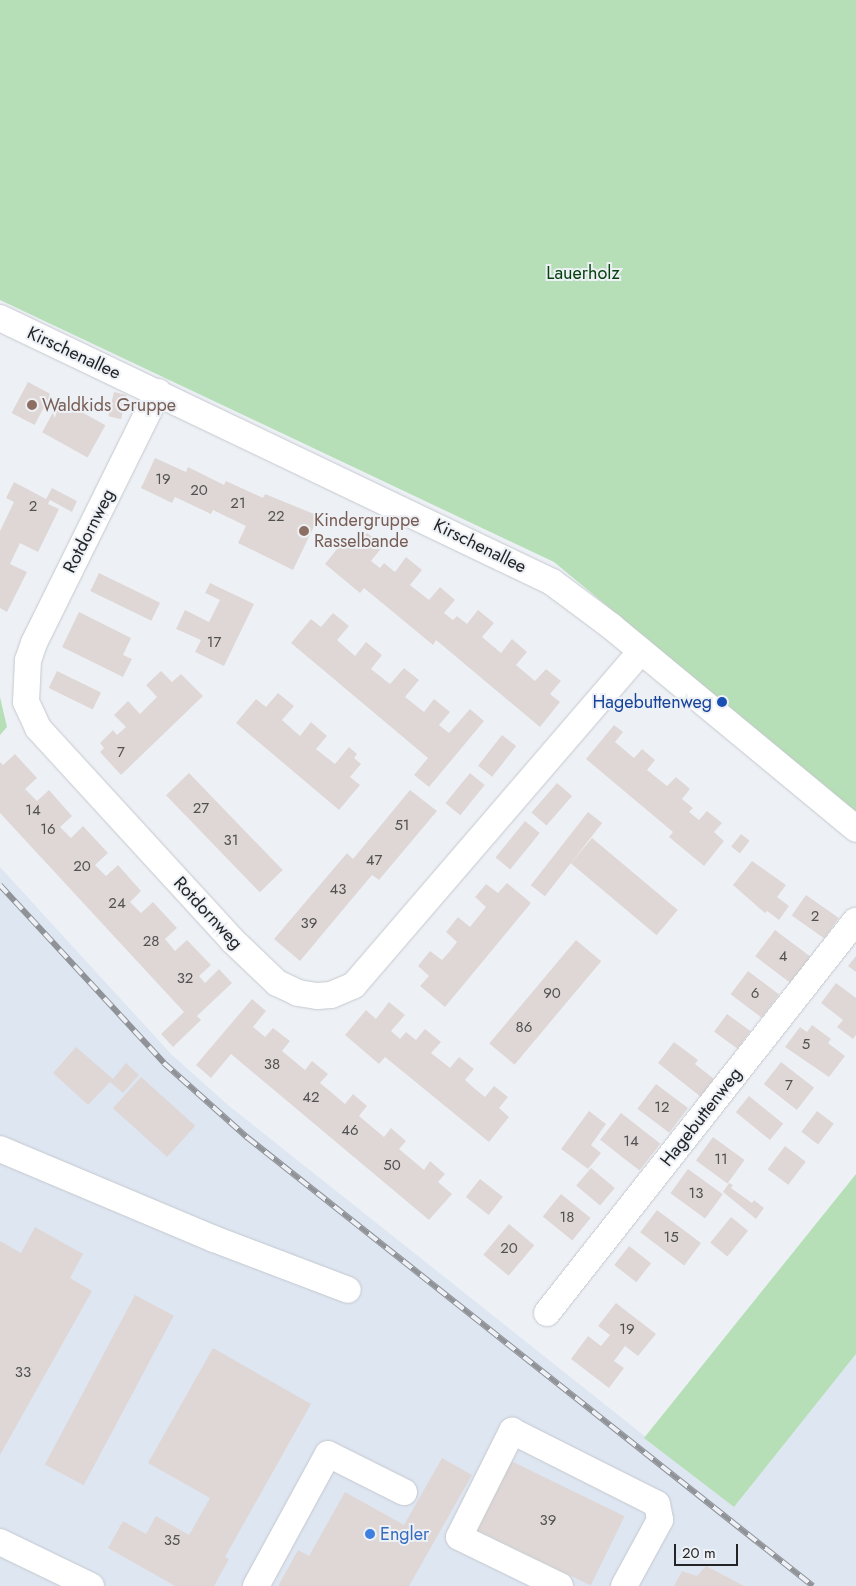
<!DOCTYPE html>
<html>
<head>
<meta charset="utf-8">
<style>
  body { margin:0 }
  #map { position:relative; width:856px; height:1586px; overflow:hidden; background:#edf1f6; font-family:Jost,sans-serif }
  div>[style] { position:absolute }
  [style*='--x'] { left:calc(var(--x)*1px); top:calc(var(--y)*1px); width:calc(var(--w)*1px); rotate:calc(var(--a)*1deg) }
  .built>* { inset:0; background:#dee6f2 }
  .green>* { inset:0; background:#b7dfb7 }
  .building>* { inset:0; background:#dfd7d5; transform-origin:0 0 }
  .roads { filter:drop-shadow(0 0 1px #c4c8cd) drop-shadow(0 0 1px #c4c8cd) }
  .minor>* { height:26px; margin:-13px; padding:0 13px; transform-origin:13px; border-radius:13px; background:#fff }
  .rail>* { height:5.5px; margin-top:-2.75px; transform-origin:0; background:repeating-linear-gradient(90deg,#edf1f6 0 11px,#8f9296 0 22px); box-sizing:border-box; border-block:1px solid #8f9296 }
  .dots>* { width:14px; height:14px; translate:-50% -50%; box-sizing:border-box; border:2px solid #edf1f6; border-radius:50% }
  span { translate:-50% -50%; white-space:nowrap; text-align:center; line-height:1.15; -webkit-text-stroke:4px #edf1f6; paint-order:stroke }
  .number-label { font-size:15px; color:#515152 }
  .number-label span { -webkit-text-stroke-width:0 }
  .park-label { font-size:18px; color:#07420e }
  .street-label { font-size:18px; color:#222426 }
  .education-label { font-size:18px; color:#785e54 }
  .left { translate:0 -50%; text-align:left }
  .transit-label { font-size:18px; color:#164399 }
  .right { translate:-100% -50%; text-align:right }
  .shop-label { font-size:18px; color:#366cbe }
  .scale { position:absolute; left:674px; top:1544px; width:64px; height:22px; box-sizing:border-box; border:2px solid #222426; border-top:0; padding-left:6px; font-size:15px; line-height:18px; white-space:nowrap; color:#222426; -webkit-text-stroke:4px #edf1f6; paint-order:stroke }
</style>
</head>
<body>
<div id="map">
  <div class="built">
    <i style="clip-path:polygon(0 867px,171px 1054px,228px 1105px,734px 1507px,856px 1354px,856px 1586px,0 1586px)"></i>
  </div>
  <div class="green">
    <i style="clip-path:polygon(0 0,856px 0,856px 812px,554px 562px,0 300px)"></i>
    <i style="clip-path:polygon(0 697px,7px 727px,0 735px)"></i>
    <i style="clip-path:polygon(856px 1174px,856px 1354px,734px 1507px,644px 1438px)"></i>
  </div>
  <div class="building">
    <i style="left:28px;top:382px;width:26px;height:35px;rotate:28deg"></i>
    <i style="left:114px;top:392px;width:13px;height:25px;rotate:13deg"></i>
    <i style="left:60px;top:400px;width:52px;height:37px;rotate:29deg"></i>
    <i style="clip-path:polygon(155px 458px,186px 472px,188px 467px,224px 485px,226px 481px,263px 498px,265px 494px,319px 516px,293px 570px,238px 543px,246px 526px,213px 510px,211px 514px,175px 497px,172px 503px,141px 488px)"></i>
    <i style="clip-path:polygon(14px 482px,46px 499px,52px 488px,77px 501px,72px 512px,50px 500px,48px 504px,59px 509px,38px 552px,20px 543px,10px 564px,27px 572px,7px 612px,0 608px,0 531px,14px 502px,6px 498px)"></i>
    <i style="clip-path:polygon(367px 533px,383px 546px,371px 561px,380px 568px,384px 563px,395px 572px,406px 557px,422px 570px,410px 585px,429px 600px,440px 587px,455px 600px,444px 613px,453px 620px,457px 616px,467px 624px,478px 610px,494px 623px,482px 637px,501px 653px,512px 639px,527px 652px,516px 665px,535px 681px,546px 669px,561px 681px,550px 694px,560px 702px,540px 727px,436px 640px,433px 645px,364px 588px,360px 593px,325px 564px,345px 539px,355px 548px)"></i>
    <i style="left:99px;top:573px;width:68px;height:20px;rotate:26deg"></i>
    <i style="clip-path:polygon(210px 583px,254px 604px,224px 666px,195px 652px,201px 640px,176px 629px,185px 610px,209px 622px,220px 600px,205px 593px)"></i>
    <i style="clip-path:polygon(79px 612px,131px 638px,123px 655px,132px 659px,123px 677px,62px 647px)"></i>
    <i style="clip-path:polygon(333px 613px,349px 626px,337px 640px,355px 656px,366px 642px,382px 655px,371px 669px,390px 684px,404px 668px,419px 680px,405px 697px,424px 712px,434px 699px,450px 712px,439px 725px,449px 733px,470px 709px,484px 721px,429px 787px,414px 775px,428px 758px,291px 643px,311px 619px,321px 627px)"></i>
    <i style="left:57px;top:671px;width:49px;height:19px;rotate:26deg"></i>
    <i style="clip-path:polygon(161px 671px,172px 682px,181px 674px,203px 696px,121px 775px,100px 752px,104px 748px,100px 743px,113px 730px,117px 735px,126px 727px,114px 715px,128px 701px,140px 714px,157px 697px,146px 685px)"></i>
    <i style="clip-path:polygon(278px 693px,294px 706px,282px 720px,300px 736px,311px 722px,327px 736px,316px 749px,335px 764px,349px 747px,357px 754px,354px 758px,361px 764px,350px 777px,360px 785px,339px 810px,236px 723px,256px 699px,266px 707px)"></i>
    <i style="clip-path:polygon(614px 725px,623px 732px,615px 742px,634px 758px,642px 749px,655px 760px,647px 770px,667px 786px,676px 777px,690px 789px,682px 799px,693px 808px,689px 812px,699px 820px,707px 811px,722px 823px,714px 832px,724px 841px,704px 866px,669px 837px,673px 832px,586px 759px)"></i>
    <i style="left:502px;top:735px;width:18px;height:39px;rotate:38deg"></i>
    <i style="clip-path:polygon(15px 754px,37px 778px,25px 789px,37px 801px,49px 790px,72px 816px,60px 827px,71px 838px,83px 826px,108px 853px,95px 865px,106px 876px,118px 865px,141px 891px,130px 902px,141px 913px,153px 902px,177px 928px,165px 939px,175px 951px,187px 940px,211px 965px,199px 976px,205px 983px,219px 969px,232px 983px,197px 1016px,201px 1020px,173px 1047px,161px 1034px,184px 1012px,0 813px,0 762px,3px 765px)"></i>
    <i style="left:189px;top:773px;width:135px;height:32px;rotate:46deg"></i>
    <i style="left:470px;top:773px;width:19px;height:39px;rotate:39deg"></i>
    <i style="left:557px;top:783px;width:20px;height:39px;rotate:41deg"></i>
    <i style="clip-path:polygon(410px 790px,437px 811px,379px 880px,372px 875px,300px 961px,274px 939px,347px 853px,353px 859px)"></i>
    <i style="left:588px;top:812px;width:18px;height:93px;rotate:38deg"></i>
    <i style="left:525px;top:821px;width:19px;height:47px;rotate:39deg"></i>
    <i style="left:741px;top:834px;width:11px;height:16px;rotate:38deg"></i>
    <i style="left:592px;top:838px;width:112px;height:33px;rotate:40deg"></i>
    <i style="clip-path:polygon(752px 861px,786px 885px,777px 897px,789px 906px,779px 920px,767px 911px,765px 913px,733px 885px)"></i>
    <i style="clip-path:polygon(507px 883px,531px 903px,445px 1007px,420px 986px,429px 976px,418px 966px,430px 951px,442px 960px,450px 951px,457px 942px,446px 932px,458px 917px,470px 927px,486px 907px,475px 897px,486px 884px,498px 893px)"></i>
    <i style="left:806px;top:895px;width:40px;height:25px;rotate:35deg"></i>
    <i style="left:775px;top:930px;width:45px;height:33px;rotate:37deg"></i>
    <i style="left:576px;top:940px;width:33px;height:135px;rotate:40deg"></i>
    <i style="clip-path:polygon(856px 956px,856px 972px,848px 966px)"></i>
    <i style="left:748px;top:971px;width:39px;height:29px;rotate:37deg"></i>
    <i style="clip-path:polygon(836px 983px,856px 998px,856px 1035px,853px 1039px,837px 1027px,843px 1020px,821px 1003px)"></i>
    <i style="clip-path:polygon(252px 999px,266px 1011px,253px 1027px,265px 1037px,273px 1028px,290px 1041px,282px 1051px,305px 1070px,312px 1061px,328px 1074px,320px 1083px,331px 1092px,345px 1104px,353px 1094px,367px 1106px,359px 1116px,384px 1137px,391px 1128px,399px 1135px,406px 1141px,399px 1149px,424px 1170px,430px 1161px,445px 1174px,438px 1182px,452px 1194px,429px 1220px,231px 1054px,211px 1078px,196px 1065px)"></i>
    <i style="clip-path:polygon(389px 1002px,405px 1015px,391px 1031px,400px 1039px,406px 1032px,416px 1040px,425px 1029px,441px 1042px,431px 1053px,440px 1060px,450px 1068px,459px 1057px,474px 1069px,465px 1080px,475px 1089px,485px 1097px,494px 1086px,508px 1097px,499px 1108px,509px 1117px,489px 1142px,385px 1057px,379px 1064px,345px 1035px,366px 1010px,376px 1019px)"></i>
    <i style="left:727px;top:1014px;width:29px;height:22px;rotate:36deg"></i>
    <i style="clip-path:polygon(812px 1025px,831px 1039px,828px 1043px,845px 1056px,829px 1077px,785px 1047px,800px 1027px,807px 1032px)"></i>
    <i style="clip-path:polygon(674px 1042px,698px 1060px,695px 1064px,714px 1079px,701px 1097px,658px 1063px)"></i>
    <i style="clip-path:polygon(76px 1047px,113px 1079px,126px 1063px,139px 1075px,123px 1093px,110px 1082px,88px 1105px,53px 1073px)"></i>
    <i style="left:781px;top:1062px;width:42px;height:28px;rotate:38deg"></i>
    <i style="left:141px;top:1077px;width:73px;height:42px;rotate:42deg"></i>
    <i style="left:656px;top:1084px;width:40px;height:31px;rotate:37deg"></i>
    <i style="left:749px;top:1096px;width:44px;height:21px;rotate:39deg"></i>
    <i style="clip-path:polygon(589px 1111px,606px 1124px,591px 1145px,601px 1153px,588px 1169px,561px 1149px)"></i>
    <i style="left:817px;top:1111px;width:21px;height:26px;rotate:37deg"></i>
    <i style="left:621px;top:1113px;width:50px;height:34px;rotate:38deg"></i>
    <i style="left:713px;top:1137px;width:39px;height:29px;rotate:36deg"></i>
    <i style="left:785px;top:1146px;width:26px;height:29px;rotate:37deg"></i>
    <i style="left:591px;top:1168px;width:31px;height:23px;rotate:40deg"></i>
    <i style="left:688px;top:1169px;width:43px;height:30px;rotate:36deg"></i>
    <i style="left:480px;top:1179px;width:29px;height:23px;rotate:38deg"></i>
    <i style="clip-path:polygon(729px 1183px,733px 1185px,731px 1188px,752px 1203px,754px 1200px,764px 1208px,756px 1219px,723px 1192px)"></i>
    <i style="left:561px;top:1194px;width:38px;height:29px;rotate:39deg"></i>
    <i style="left:657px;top:1210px;width:55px;height:28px;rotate:37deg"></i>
    <i style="left:731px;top:1217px;width:22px;height:33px;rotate:39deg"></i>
    <i style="left:509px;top:1224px;width:33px;height:40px;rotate:40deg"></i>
    <i style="clip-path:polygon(35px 1227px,83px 1254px,70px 1278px,92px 1291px,0 1455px,0 1241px,21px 1253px)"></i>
    <i style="left:629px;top:1246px;width:28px;height:24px;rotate:38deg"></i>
    <i style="left:135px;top:1295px;width:44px;height:192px;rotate:28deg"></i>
    <i style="clip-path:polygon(616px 1303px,656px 1334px,638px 1356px,625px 1346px,614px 1361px,624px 1368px,609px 1388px,571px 1359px,588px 1336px,601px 1346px,610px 1335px,598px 1326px)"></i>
    <i style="clip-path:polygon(213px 1348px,311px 1404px,225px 1557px,229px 1559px,214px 1586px,175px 1586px,108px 1548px,123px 1521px,146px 1534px,156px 1516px,189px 1535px,210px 1498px,148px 1463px)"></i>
    <i style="clip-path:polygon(442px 1458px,472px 1475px,409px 1586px,278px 1586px,298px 1550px,309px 1556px,345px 1492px,404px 1525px)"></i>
    <i style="left:505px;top:1458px;width:133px;height:77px;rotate:26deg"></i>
    <i style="clip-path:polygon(706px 1566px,744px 1586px,674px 1586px,682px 1571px,697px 1576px)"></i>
  </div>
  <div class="roads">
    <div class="minor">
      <i style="--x:0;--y:318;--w:612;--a:25.56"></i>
      <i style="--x:552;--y:582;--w:74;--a:36.7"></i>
      <i style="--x:611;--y:626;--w:318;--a:39.6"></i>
      <i style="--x:158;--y:392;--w:280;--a:116.3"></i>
      <i style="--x:34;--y:643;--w:18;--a:109"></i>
      <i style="--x:28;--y:660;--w:42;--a:92.7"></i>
      <i style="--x:26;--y:702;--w:29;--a:65"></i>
      <i style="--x:38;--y:728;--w:287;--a:47.5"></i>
      <i style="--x:232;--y:940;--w:62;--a:43.7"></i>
      <i style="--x:277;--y:983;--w:23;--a:25"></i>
      <i style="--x:298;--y:993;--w:19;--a:9"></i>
      <i style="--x:317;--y:996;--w:14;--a:-4"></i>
      <i style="--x:331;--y:995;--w:25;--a:-23"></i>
      <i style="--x:354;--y:985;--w:440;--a:-49.3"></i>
      <i style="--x:0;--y:1149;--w:232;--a:22.8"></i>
      <i style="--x:214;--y:1239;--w:143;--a:20.8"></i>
      <i style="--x:547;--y:1313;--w:499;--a:-51.8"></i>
      <i style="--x:0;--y:1542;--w:101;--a:25.8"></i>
      <i style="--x:256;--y:1586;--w:150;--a:-61.4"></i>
      <i style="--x:328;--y:1454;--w:85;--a:26.6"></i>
      <i style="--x:560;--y:1586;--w:112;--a:-154.1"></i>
      <i style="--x:459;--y:1537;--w:119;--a:-63.4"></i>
      <i style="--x:512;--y:1431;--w:162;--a:26.7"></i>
      <i style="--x:657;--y:1504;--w:16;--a:79"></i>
      <i style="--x:660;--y:1520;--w:75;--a:118.6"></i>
    </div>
  </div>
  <div class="rail">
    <i style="--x:0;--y:885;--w:242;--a:47.3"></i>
    <i style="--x:164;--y:1063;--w:113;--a:41.8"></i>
    <i style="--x:248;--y:1138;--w:721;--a:38.41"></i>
  </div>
  <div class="dots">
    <i style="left:32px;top:405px;background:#8d6e63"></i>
    <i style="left:304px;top:531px;background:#8d6e63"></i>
    <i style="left:722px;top:702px;background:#1a4fb4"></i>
    <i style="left:370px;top:1534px;background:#3f7fe0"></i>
  </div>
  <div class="number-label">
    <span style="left:163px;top:480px">19</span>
    <span style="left:199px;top:491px">20</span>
    <span style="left:238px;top:504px">21</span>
    <span style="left:33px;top:507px">2</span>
    <span style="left:276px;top:517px">22</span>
    <span style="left:214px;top:643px">17</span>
    <span style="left:121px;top:753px">7</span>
    <span style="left:201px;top:809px">27</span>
    <span style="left:33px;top:811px">14</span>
    <span style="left:402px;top:826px">51</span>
    <span style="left:48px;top:830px">16</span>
    <span style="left:231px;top:841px">31</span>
    <span style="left:374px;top:861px">47</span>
    <span style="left:82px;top:867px">20</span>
    <span style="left:338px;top:890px">43</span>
    <span style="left:117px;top:904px">24</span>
    <span style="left:815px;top:917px">2</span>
    <span style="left:309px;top:924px">39</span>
    <span style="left:151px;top:942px">28</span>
    <span style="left:783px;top:957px">4</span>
    <span style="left:185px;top:979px">32</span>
    <span style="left:552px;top:994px">90</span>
    <span style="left:755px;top:994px">6</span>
    <span style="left:524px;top:1028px">86</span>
    <span style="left:806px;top:1045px">5</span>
    <span style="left:272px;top:1065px">38</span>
    <span style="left:789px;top:1086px">7</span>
    <span style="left:311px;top:1098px">42</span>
    <span style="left:662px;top:1108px">12</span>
    <span style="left:350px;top:1131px">46</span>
    <span style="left:631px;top:1142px">14</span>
    <span style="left:721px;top:1160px">11</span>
    <span style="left:392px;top:1166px">50</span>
    <span style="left:696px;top:1194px">13</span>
    <span style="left:567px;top:1218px">18</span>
    <span style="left:671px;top:1238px">15</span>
    <span style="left:509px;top:1249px">20</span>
    <span style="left:627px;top:1330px">19</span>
    <span style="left:23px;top:1373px">33</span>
    <span style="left:548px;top:1521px">39</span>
    <span style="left:172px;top:1541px">35</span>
  </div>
  <div class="park-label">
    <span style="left:583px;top:273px">Lauerholz</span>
  </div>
  <div class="street-label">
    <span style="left:74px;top:353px;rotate:25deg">Kirschenallee</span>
    <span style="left:89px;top:531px;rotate:-63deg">Rotdornweg</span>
    <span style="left:480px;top:546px;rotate:26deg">Kirschenallee</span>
    <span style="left:208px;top:913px;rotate:47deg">Rotdornweg</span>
    <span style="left:701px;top:1117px;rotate:-52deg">Hagebuttenweg</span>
  </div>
  <div class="education-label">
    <span class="left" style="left:42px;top:405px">Waldkids Gruppe</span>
    <span class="left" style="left:314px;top:531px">Kindergruppe<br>Rasselbande</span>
  </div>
  <div class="transit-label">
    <span class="right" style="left:712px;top:702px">Hagebuttenweg</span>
  </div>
  <div class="shop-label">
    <span class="left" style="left:380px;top:1534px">Engler</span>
  </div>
  <div class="scale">20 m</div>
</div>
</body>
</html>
